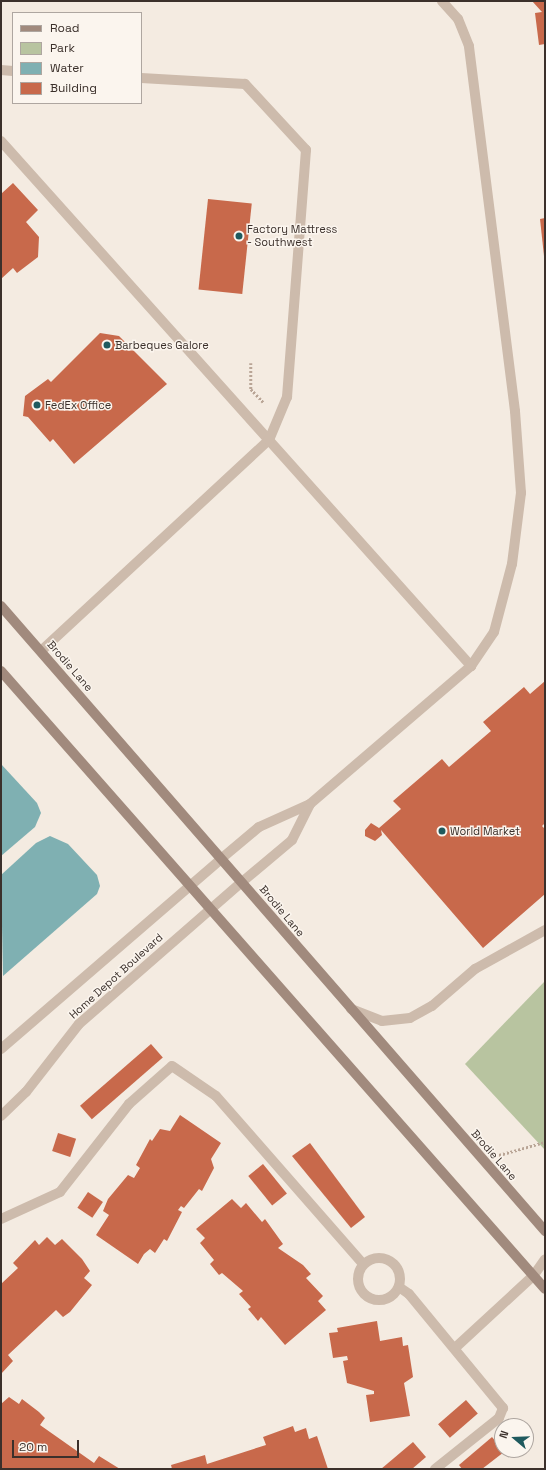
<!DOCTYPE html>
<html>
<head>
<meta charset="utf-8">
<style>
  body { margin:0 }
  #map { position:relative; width:546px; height:1470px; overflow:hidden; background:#f4ebe1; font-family:"Space Grotesk",sans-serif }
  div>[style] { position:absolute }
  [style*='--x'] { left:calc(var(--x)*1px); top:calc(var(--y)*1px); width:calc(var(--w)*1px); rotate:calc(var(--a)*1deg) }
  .green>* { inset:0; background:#b8c4a0 }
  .water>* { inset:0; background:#7fb0b2 }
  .building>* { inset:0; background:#c8694b; transform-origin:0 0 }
  .path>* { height:2.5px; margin-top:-1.25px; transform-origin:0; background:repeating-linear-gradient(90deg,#b9a596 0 2px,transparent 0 4px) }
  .service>* { height:10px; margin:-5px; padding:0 5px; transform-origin:5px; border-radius:5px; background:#cdbbac }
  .service>.ring { margin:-5px; padding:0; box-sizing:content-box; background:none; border:10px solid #cdbbac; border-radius:50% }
  .minor>* { height:10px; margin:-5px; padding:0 5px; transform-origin:5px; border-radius:5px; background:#cdbbac }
  .secondary>* { height:10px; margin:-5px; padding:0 5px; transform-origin:5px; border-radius:5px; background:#a18a7d }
  .dots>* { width:11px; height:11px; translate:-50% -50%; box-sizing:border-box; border:2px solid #fbf5ee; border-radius:50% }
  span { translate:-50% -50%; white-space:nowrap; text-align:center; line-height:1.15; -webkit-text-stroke:3px #fbf5ee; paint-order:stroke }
  .poi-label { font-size:11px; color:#3b302b }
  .left { translate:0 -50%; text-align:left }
  .street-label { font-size:11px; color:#3b302b }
  .frame { position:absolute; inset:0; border:2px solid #3b302b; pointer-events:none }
  .legend { position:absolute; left:12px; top:12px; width:130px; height:92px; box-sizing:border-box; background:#fbf5ee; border:1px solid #aea6a0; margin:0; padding:5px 7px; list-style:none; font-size:12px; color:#3b302b }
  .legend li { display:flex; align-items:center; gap:8px; height:20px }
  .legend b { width:20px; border:1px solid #aea6a0 }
  .north { position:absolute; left:494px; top:1418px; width:40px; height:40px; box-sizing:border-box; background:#fbf5ee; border:1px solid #aea6a0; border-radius:50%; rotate:289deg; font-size:11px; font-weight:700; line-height:16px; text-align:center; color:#3b302b }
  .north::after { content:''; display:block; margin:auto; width:14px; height:18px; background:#1f5a5e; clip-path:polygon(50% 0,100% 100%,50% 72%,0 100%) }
  .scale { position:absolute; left:12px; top:1440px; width:67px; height:18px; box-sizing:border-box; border:2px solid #3b302b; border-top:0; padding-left:5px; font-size:12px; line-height:14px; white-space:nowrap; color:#3b302b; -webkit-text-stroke:3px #fbf5ee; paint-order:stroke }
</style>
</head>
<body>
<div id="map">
  <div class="green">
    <i style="clip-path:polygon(545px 981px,545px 1150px,465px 1064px)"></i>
  </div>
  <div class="water">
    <i style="clip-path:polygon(1px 764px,37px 803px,41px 813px,35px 827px,1px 856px)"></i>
    <i style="clip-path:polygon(50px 836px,68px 844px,97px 875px,100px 886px,97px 894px,3px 976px,1px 875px,36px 843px)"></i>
  </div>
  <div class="building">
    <i style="clip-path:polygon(532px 1px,545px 1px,545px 44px,539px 45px,535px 13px,542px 12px)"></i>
    <i style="clip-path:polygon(13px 183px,38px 210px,26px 222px,39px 237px,38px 257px,17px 273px,13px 268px,1px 279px,1px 194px)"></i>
    <i style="left:208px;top:199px;width:44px;height:91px;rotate:6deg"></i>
    <i style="clip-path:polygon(545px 218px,545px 256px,544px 256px,540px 219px)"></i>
    <i style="clip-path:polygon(100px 333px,119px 336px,167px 384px,74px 464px,53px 439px,50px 442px,28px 417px,23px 416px,25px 396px,48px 379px,51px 382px)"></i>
    <i style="clip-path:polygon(545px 681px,545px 823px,542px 826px,545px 829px,545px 894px,483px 948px,381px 830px,382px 835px,375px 841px,365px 836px,365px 830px,371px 823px,379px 828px,401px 809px,393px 801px,442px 759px,449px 767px,491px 731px,483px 722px,524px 687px,530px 694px)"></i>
    <i style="left:151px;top:1044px;width:18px;height:94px;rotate:49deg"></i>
    <i style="clip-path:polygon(180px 1115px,221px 1143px,211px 1159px,214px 1168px,202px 1191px,199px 1189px,184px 1208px,181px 1206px,178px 1210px,182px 1212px,167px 1241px,164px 1239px,155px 1253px,150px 1249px,144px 1254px,138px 1264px,96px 1235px,109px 1215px,103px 1211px,108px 1199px,128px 1175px,134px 1178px,140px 1168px,136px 1165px,150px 1139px,152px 1141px,160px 1129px,170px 1131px)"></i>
    <i style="left:58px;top:1133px;width:19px;height:19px;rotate:18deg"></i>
    <i style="clip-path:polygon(310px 1143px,365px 1217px,351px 1228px,292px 1156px)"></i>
    <i style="left:263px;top:1164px;width:38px;height:19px;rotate:51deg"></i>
    <i style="left:88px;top:1192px;width:18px;height:19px;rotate:34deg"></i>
    <i style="clip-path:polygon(232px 1199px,241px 1208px,246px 1203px,262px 1222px,265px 1219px,283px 1244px,278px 1248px,303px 1265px,311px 1274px,306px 1278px,323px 1296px,318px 1301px,326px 1310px,285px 1345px,261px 1317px,258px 1321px,248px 1309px,251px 1307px,239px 1294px,243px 1291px,222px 1273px,219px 1275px,210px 1264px,214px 1260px,200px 1243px,205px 1238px,196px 1229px)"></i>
    <i style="clip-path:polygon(47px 1237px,55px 1245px,62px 1239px,82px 1259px,90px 1271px,84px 1278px,92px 1285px,70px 1312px,63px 1317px,56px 1310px,8px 1355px,13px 1361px,1px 1374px,1px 1284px,18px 1268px,13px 1263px,35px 1240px,39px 1245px)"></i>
    <i style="clip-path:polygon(377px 1321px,380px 1341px,402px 1337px,403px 1346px,408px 1345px,413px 1377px,404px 1383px,410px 1416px,370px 1422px,366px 1395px,374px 1394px,374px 1391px,347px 1383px,343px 1361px,348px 1360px,347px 1356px,333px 1358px,329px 1333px,338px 1332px,337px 1328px)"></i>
    <i style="clip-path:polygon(9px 1397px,19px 1404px,22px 1399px,39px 1412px,45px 1418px,40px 1425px,94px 1463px,99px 1456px,120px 1469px,1px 1469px,1px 1404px)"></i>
    <i style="left:466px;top:1400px;width:18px;height:37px;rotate:49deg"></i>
    <i style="clip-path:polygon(293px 1426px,295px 1432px,306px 1428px,309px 1439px,317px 1436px,328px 1469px,172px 1469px,171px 1465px,205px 1455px,207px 1464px,266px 1445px,263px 1437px)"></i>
    <i style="clip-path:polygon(492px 1437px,504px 1452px,482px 1469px,462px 1469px,459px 1465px)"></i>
    <i style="clip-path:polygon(413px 1442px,426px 1457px,412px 1469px,381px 1469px)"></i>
  </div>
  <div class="path">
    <i style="--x:251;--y:363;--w:26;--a:90"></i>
    <i style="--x:251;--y:389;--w:18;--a:47"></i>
    <i style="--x:499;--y:1155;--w:48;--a:-15.8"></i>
  </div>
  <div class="service">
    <i style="--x:1;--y:70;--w:12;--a:5"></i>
    <i style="--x:1;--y:141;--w:705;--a:48.16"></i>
    <i style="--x:41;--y:651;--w:311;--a:-42.8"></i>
    <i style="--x:269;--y:440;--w:47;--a:-67.3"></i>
    <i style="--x:287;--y:397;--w:248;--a:-85.6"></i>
    <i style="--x:306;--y:150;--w:90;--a:-132.7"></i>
    <i style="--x:245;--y:84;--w:104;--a:-176.7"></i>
    <i style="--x:222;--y:858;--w:48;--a:-40"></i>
    <i style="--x:259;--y:827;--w:56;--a:-24.3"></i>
    <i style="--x:310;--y:804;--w:212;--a:-40.6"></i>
    <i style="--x:471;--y:666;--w:41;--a:-55.9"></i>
    <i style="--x:494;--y:632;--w:70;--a:-75.2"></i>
    <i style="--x:512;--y:564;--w:72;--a:-82.8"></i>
    <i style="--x:521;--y:493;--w:82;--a:-94.2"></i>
    <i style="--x:515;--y:411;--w:368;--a:-97.2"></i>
    <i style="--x:469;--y:46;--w:29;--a:-112"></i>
    <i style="--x:458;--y:19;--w:24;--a:-132"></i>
    <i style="--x:242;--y:882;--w:65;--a:-40"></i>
    <i style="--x:292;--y:840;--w:40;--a:-63.4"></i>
    <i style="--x:351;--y:1009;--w:33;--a:21"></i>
    <i style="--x:382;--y:1021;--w:28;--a:-6"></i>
    <i style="--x:410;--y:1018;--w:25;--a:-29"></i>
    <i style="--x:432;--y:1006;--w:57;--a:-40.7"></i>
    <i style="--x:475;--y:969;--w:80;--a:-29.1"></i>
    <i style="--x:1;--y:1219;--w:65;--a:-24.6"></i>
    <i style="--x:60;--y:1192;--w:112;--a:-51.9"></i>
    <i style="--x:129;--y:1104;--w:57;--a:-41.5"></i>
    <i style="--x:172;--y:1066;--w:53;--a:34.3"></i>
    <i style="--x:216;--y:1096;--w:223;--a:48.8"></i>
    <i class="ring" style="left:358px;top:1258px;width:32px;height:32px"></i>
    <i style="--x:399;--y:1287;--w:12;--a:35"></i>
    <i style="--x:409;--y:1294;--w:148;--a:50.5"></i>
    <i style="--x:503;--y:1408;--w:11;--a:112"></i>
    <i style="--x:499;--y:1418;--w:82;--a:141.4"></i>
    <i style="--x:455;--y:1348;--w:108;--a:-42.7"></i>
  </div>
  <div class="minor">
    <i style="--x:1;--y:1049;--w:292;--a:-40.8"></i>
    <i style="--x:1;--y:1116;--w:35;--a:-44"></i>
    <i style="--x:26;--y:1092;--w:86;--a:-52.1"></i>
    <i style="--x:79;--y:1024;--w:216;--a:-41.1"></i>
    <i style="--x:534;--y:1275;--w:19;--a:-55"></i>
  </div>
  <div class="secondary">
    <i style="--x:1;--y:606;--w:829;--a:48.96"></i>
    <i style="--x:1;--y:671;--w:823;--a:48.64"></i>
  </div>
  <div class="dots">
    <i style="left:239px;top:236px;background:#1f5a5e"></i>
    <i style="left:107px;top:345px;background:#1f5a5e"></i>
    <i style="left:37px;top:405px;background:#1f5a5e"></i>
    <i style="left:442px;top:831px;background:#1f5a5e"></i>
  </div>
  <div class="poi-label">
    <span class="left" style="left:247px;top:236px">Factory Mattress<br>- Southwest</span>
    <span class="left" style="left:115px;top:345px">Barbeques Galore</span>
    <span class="left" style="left:45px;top:405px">FedEx Office</span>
    <span class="left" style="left:450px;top:831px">World Market</span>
  </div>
  <div class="street-label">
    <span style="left:70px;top:666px;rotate:49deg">Brodie Lane</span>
    <span style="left:282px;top:911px;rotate:50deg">Brodie Lane</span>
    <span style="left:116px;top:976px;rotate:-42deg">Home Depot Boulevard</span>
    <span style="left:494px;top:1155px;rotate:49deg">Brodie Lane</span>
  </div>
  <div class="frame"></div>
  <ul class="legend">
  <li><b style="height:5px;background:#a18a7d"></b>Road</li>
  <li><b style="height:11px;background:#b8c4a0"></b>Park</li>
  <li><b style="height:11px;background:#7fb0b2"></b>Water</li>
  <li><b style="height:11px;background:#c8694b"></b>Building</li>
  </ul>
  <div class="north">N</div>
  <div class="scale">20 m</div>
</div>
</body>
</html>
